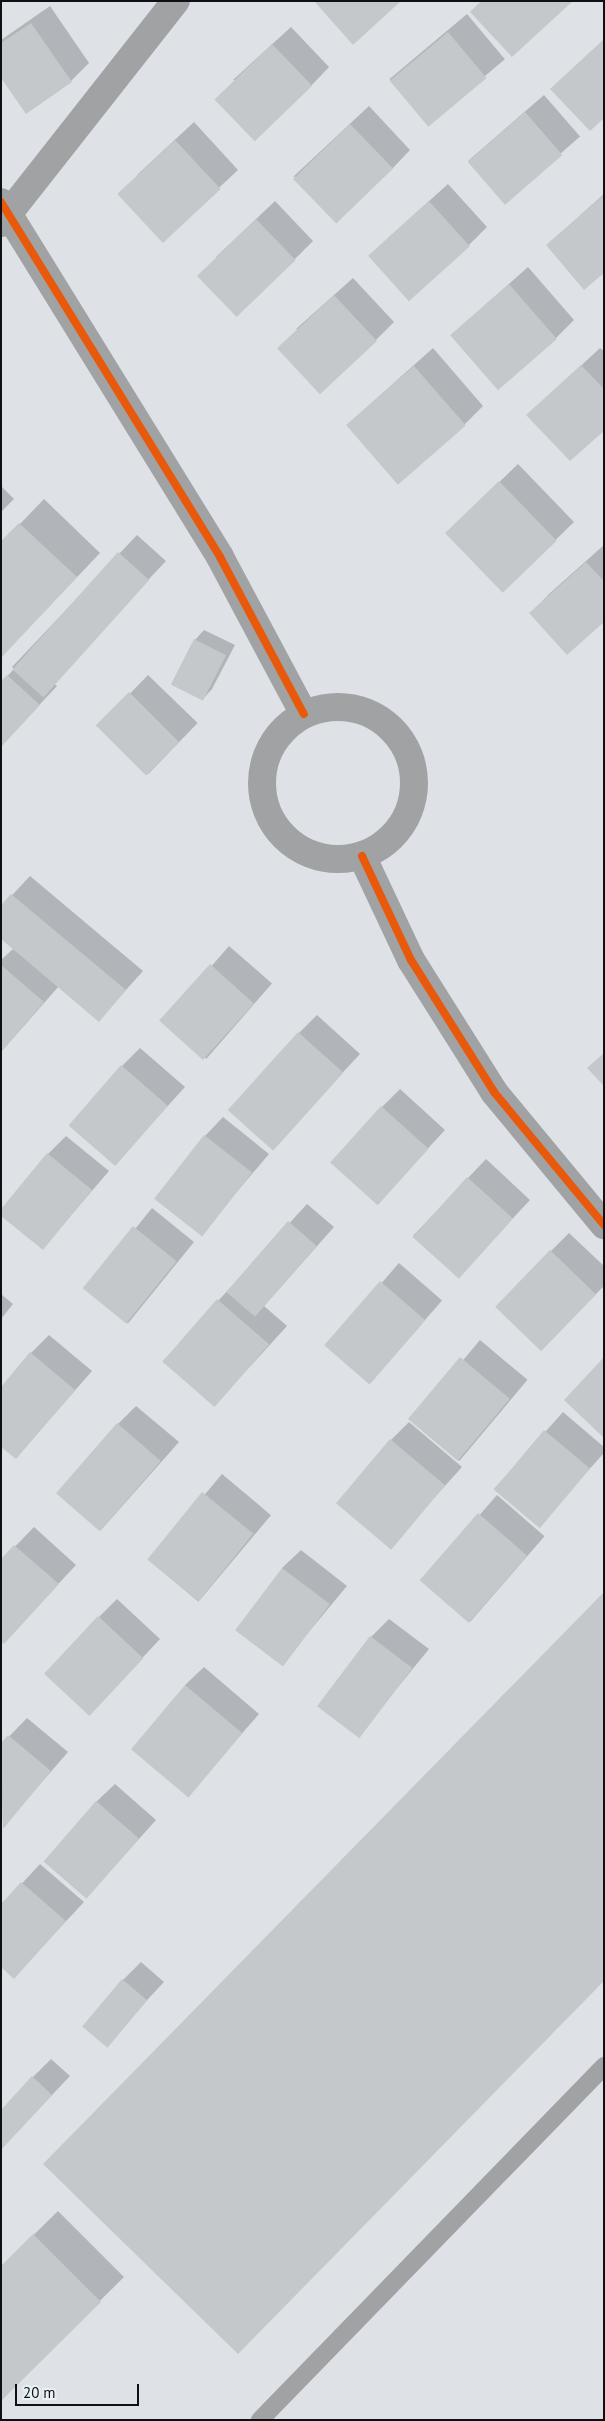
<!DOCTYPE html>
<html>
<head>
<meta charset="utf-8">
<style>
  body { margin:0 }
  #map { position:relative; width:605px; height:2421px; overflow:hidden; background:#dee2e6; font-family:"PT Sans",sans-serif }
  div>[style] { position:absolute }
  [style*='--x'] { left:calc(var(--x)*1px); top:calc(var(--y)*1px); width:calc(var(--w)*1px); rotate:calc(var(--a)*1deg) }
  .shadow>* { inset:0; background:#0003; transform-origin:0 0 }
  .building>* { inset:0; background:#c4c8cb; transform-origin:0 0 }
  .service>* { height:18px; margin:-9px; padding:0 9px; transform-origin:9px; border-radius:9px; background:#a1a2a4 }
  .minor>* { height:28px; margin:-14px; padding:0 14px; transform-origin:14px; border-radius:14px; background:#a1a2a4 }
  .tertiary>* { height:28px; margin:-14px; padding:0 14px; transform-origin:14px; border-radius:14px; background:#a1a2a4 }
  .tertiary>.ring { margin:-14px; padding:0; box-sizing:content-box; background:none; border:28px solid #a1a2a4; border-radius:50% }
  .cycleway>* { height:8px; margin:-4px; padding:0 4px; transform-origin:4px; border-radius:4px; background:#e8590c }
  span { translate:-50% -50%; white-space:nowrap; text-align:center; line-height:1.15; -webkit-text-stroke:4px #e8f0f6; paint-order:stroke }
  .frame { position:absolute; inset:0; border:2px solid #0e1113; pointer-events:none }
  .scale { position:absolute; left:15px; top:2384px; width:124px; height:22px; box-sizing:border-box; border:2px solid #0e1113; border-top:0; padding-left:6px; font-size:15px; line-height:18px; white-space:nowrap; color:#0e1113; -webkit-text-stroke:4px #e8f0f6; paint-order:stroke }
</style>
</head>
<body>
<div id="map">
  <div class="shadow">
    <i style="clip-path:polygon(50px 6px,89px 63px,71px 81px,1px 76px,1px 40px)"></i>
    <i style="left:467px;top:14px;width:59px;height:101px;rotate:50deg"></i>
    <i style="clip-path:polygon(291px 27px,329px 67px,311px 86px,233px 80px)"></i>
    <i style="left:544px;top:95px;width:55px;height:100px;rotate:49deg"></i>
    <i style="clip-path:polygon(369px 106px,410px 150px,392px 169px,293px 177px)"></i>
    <i style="clip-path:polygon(194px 122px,238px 170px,162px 241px,137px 175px)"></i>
    <i style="clip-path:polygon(448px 184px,487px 227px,469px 245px,388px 238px)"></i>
    <i style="clip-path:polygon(604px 194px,604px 271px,547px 245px)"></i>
    <i style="clip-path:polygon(275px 201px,313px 241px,295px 259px,216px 257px)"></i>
    <i style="clip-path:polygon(528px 267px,574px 320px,556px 338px,451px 335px)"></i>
    <i style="clip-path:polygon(353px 278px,394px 322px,376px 340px,296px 329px)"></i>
    <i style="clip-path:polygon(433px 348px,483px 406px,465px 424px,347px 425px)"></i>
    <i style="clip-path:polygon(600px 348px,604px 351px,604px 429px,528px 415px)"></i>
    <i style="clip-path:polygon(518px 464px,574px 522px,503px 591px,465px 515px)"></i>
    <i style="clip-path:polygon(1px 486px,14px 499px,1px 512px)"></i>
    <i style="clip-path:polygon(44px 499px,100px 553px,1px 657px,20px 524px)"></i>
    <i style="clip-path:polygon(137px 535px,166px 561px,52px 682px,57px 686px,1px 746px,1px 683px,14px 669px,12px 667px)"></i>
    <i style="clip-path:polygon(604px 545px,604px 620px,531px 613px,549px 594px)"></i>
    <i style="clip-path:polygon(204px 630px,235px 645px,212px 689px,203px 699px,195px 640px)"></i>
    <i style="left:148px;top:675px;width:69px;height:71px;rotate:44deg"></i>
    <i style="clip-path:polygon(30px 876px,143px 971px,99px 1020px,59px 986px,1px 1052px,1px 960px,14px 948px,1px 907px)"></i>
    <i style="left:229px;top:946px;width:57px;height:100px;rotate:41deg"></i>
    <i style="clip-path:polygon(317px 1015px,360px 1054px,289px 1130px,299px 1033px)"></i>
    <i style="clip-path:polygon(140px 1048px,185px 1087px,115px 1164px,122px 1066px)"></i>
    <i style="clip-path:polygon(400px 1089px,445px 1130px,394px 1185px,382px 1107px)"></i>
    <i style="clip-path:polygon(223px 1117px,269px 1154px,201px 1234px,205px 1136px)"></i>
    <i style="clip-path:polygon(66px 1136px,109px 1171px,43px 1248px,48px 1154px)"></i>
    <i style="clip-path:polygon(486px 1159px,530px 1200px,475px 1259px,413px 1236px)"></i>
    <i style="clip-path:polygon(307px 1204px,334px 1227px,264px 1306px,287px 1326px,214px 1406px,163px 1361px)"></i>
    <i style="left:152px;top:1208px;width:54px;height:105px;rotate:39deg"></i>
    <i style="clip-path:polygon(569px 1233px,604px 1266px,604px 1286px,541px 1349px,551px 1251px)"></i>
    <i style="left:399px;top:1263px;width:57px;height:110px;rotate:41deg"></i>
    <i style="clip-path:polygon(1px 1294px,13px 1304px,1px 1319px)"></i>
    <i style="clip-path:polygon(49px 1335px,92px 1371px,16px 1458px,31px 1353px)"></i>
    <i style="left:480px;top:1340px;width:62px;height:106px;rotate:40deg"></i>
    <i style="clip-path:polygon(136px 1406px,179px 1442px,101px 1530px,118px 1424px)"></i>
    <i style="clip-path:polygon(563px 1412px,604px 1447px,604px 1453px,538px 1526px,494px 1489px)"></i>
    <i style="clip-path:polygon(409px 1422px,462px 1467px,389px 1548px,391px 1440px)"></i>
    <i style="left:222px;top:1474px;width:64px;height:113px;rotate:40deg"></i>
    <i style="left:497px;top:1495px;width:63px;height:113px;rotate:41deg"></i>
    <i style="clip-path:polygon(34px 1527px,76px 1565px,4px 1642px,1px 1561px)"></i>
    <i style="clip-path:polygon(301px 1550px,347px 1586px,282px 1664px,282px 1568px)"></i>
    <i style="clip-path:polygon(117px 1599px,160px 1639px,107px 1696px,99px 1617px)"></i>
    <i style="clip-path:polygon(389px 1619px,429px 1649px,358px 1736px,371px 1637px)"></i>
    <i style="clip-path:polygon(204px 1667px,259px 1714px,187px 1796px,185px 1685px)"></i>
    <i style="clip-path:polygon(27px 1718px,68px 1752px,3px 1827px,1px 1745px)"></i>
    <i style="clip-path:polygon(115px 1784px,156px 1820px,103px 1879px,96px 1802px)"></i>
    <i style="clip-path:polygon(40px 1864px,84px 1902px,14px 1977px,1px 1906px)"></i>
    <i style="clip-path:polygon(141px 1962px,164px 1982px,105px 2045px,123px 1980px)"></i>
    <i style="clip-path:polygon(51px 2059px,70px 2076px,1px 2149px,33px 2077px)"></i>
    <i style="clip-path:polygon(58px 2211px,124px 2277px,1px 2399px,1px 2267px)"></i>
  </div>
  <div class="building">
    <i style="clip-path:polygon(314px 1px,401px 1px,353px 45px)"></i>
    <i style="clip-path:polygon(481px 1px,573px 1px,512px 57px,470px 12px)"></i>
    <i style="clip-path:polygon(31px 23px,72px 82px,26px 114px,1px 78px,1px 43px)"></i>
    <i style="left:448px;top:32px;width:60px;height:76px;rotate:50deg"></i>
    <i style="clip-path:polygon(604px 39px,604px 118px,590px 131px,550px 89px)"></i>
    <i style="left:272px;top:44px;width:58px;height:80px;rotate:46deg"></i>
    <i style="left:525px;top:112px;width:57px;height:76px;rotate:49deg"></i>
    <i style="left:350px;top:124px;width:62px;height:79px;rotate:46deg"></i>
    <i style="left:175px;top:140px;width:67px;height:79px;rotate:47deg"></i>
    <i style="clip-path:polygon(604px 195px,604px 273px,584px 290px,546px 245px)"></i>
    <i style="left:429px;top:201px;width:61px;height:82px;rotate:48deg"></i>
    <i style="left:256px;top:219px;width:57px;height:82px;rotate:46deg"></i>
    <i style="left:509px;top:284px;width:73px;height:78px;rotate:49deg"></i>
    <i style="left:334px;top:295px;width:63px;height:78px;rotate:47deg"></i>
    <i style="clip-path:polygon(581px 365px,604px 389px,604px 431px,570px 461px,526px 415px)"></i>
    <i style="left:414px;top:366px;width:79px;height:90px;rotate:49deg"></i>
    <i style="left:499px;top:481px;width:83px;height:75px;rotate:46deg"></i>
    <i style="clip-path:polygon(19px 523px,77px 577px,1px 658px,1px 541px)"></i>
    <i style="left:118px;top:552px;width:42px;height:158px;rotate:42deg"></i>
    <i style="clip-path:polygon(586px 562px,604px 581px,604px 622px,567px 655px,529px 613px)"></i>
    <i style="left:194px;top:639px;width:36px;height:51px;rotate:27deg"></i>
    <i style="clip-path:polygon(7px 675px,40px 705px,1px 747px,1px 681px)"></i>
    <i style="left:129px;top:692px;width:71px;height:47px;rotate:45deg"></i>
    <i style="clip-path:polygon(11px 894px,126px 990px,99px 1022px,1px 939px,1px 905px)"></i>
    <i style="left:210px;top:964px;width:59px;height:76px;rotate:42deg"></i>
    <i style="clip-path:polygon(1px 965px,44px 1002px,1px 1052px)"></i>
    <i style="left:298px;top:1032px;width:61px;height:105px;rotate:42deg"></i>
    <i style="clip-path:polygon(604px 1053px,604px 1086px,587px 1068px)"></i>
    <i style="left:121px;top:1065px;width:62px;height:80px;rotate:41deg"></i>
    <i style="left:381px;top:1106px;width:64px;height:76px;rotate:42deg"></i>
    <i style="left:204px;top:1135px;width:61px;height:81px;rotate:38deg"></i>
    <i style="clip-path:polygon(47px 1153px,92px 1190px,43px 1250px,1px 1216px,1px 1209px)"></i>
    <i style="left:467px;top:1177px;width:62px;height:81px;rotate:42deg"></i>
    <i style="left:288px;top:1221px;width:38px;height:94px;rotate:41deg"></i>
    <i style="left:133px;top:1226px;width:56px;height:80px;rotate:39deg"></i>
    <i style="left:550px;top:1250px;width:64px;height:79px;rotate:44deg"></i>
    <i style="left:380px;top:1281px;width:60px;height:85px;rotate:41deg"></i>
    <i style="left:217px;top:1299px;width:69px;height:83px;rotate:41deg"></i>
    <i style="clip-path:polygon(30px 1352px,75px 1390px,16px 1459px,1px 1447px,1px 1387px)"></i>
    <i style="left:460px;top:1357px;width:65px;height:81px;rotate:40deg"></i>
    <i style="clip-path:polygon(604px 1357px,604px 1438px,564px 1400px)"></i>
    <i style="left:117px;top:1423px;width:58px;height:93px;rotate:41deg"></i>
    <i style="left:544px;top:1430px;width:60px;height:78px;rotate:40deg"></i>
    <i style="left:390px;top:1439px;width:72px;height:84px;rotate:40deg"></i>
    <i style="left:202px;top:1492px;width:66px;height:87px;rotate:39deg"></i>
    <i style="left:478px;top:1513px;width:65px;height:89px;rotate:41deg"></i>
    <i style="clip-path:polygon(14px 1545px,59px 1584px,4px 1644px,1px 1641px,1px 1559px)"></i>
    <i style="left:282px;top:1568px;width:60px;height:78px;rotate:37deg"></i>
    <i style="clip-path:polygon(604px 1592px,604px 1981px,238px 2354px,43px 2164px)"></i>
    <i style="left:98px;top:1616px;width:62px;height:79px;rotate:43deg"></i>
    <i style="left:370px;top:1636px;width:53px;height:88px;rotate:37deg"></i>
    <i style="left:185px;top:1685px;width:75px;height:84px;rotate:40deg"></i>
    <i style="clip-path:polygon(8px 1735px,51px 1771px,3px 1829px,1px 1743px)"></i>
    <i style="left:96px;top:1801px;width:57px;height:80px;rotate:41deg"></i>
    <i style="clip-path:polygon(21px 1882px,66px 1921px,14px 1979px,1px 1967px,1px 1904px)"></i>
    <i style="left:122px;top:1979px;width:33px;height:62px;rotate:40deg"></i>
    <i style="clip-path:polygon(32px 2076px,52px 2095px,1px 2150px,1px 2110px)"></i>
    <i style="clip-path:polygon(33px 2234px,101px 2302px,1px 2401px,1px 2266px)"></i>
  </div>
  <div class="service">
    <i style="--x:260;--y:2420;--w:494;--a:-45.8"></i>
  </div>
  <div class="minor">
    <i style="--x:1;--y:223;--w:283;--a:-51.8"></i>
  </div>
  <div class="tertiary">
    <i style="--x:1;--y:202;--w:417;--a:58.3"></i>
    <i style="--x:220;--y:557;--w:178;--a:61.9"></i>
    <i class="ring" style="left:262px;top:707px;width:124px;height:124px"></i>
    <i style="--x:362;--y:856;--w:115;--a:64.8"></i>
    <i style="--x:411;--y:960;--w:156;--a:57.8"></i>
    <i style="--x:494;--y:1092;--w:173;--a:50.4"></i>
  </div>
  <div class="cycleway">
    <i style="--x:1;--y:202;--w:417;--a:58.3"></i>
    <i style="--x:220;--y:557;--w:178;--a:61.9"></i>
    <i style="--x:362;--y:856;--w:115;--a:64.8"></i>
    <i style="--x:411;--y:960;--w:156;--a:57.8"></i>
    <i style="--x:494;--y:1092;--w:173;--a:50.4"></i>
  </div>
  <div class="frame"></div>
  <div class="scale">20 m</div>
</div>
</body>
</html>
